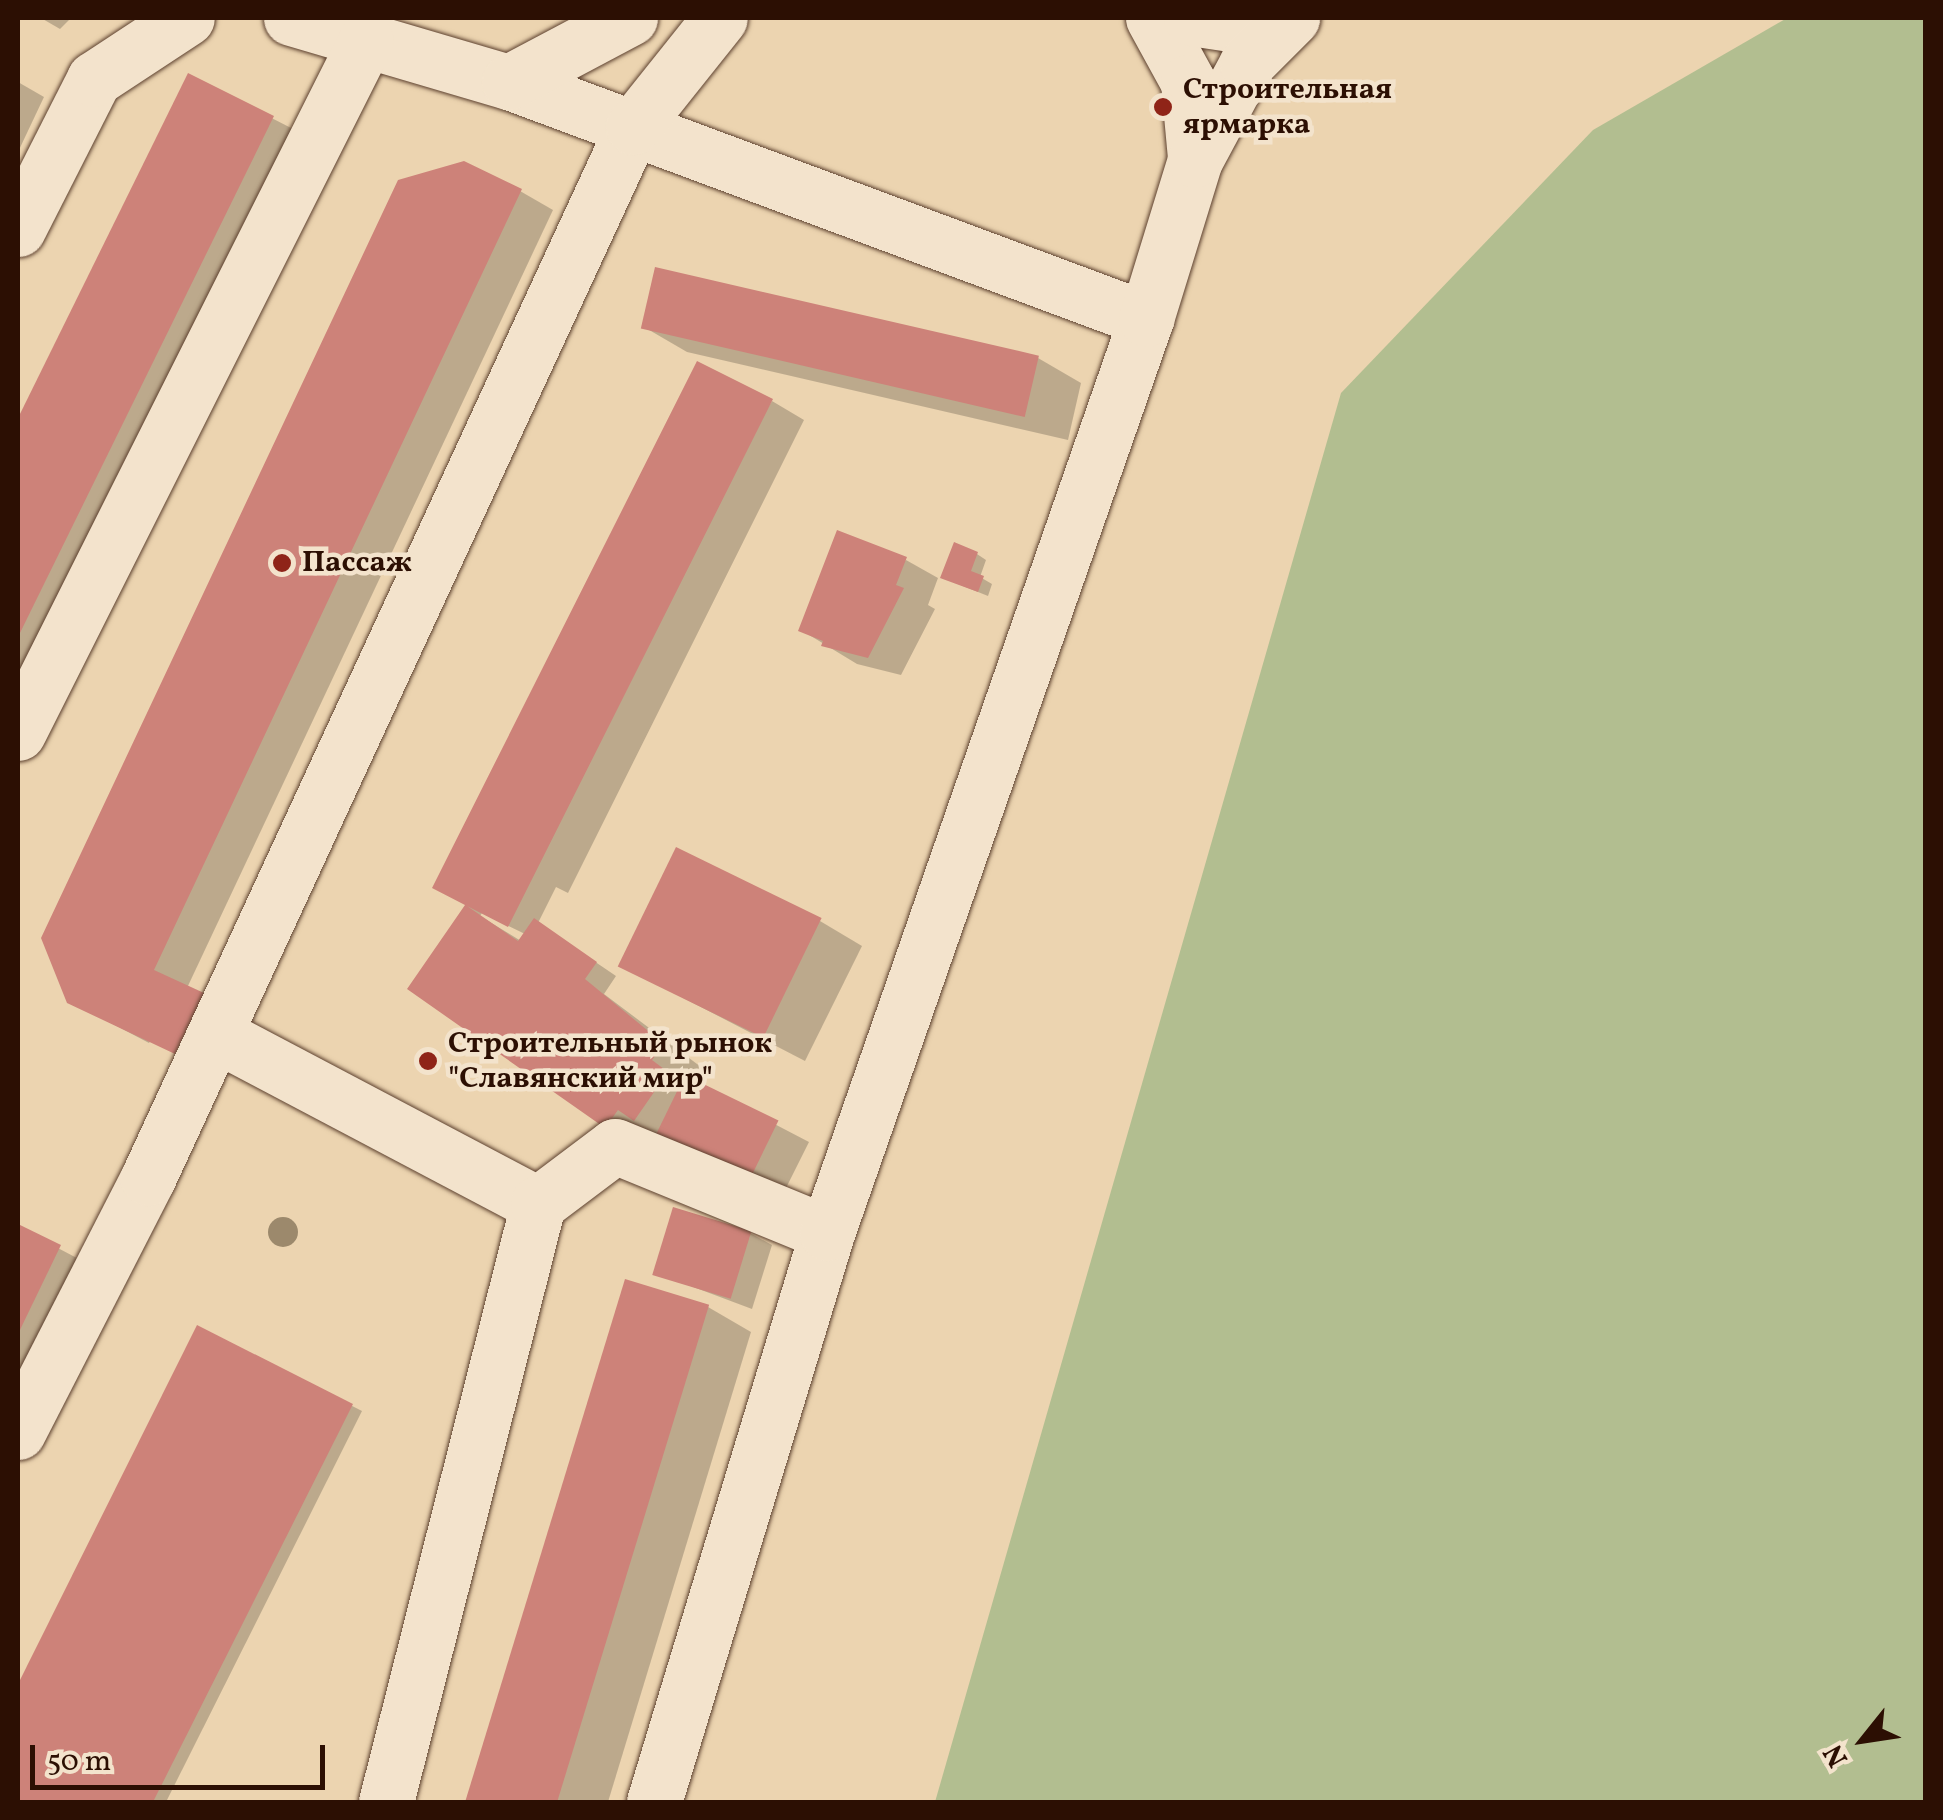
<!DOCTYPE html>
<html>
<head>
<meta charset="utf-8">
<style>
  body { margin:0 }
  #map { position:relative; width:1943px; height:1820px; overflow:hidden; background:#ecd4b0; font-family:Vollkorn,serif }
  div>[style] { position:absolute }
  [style*='--x'] { left:calc(var(--x)*1px); top:calc(var(--y)*1px); width:calc(var(--w)*1px); rotate:calc(var(--a)*1deg) }
  .green>* { inset:0; background:#b2be90 }
  .shadow>* { inset:0; background:#0003 }
  .building>* { inset:0; background:#cd8279; transform-origin:0 0 }
  .roads { filter:drop-shadow(0 0 2px #5c402e) drop-shadow(0 0 2px #5c402e) }
  .minor>* { height:55px; margin:-27.5px; padding:0 27.5px; transform-origin:27.5px; border-radius:27.5px; background:#f3e3cc }
  .trees>* { width:30px; height:30px; margin:-15px; border-radius:50%; background:#9c896c }
  .dots>* { width:28px; height:28px; translate:-50% -50%; box-sizing:border-box; border:5px solid #f3e3cc; border-radius:50% }
  span { translate:-50% -50%; white-space:nowrap; text-align:center; line-height:1.15; -webkit-text-stroke:9px #f3e3cc; paint-order:stroke }
  .poi-label { font-size:30px; color:#2c0f03; font-weight:700 }
  .left { translate:0 -50%; text-align:left }
  .frame { position:absolute; inset:0; border:20px solid #2c0f03; pointer-events:none }
  .north { position:absolute; left:1813px; top:1690px; width:100px; height:100px; -webkit-text-stroke:8px #f3e3cc; paint-order:stroke; rotate:240deg; font-size:28px; font-weight:700; line-height:40px; text-align:center; color:#2c0f03 }
  .north::after { content:''; display:block; margin:auto; width:35px; height:45px; background:#2c0f03; clip-path:polygon(50% 0,100% 100%,50% 72%,0 100%) }
  .scale { position:absolute; left:30px; top:1745px; width:295px; height:45px; box-sizing:border-box; border:5px solid #2c0f03; border-top:0; padding-left:12px; font-size:30px; line-height:35px; white-space:nowrap; color:#2c0f03; -webkit-text-stroke:8px #f3e3cc; paint-order:stroke }
</style>
</head>
<body>
<div id="map">
  <div class="green">
    <i style="clip-path:polygon(1787px 18px,1925px 18px,1925px 1802px,935px 1802px,1341px 393px,1593px 130px)"></i>
  </div>
  <div class="shadow">
    <i style="clip-path:polygon(41px 18px,71px 18px,60px 29px)"></i>
    <i style="clip-path:polygon(189px 76px,295px 130px,18px 692px,18px 424px)"></i>
    <i style="clip-path:polygon(18px 82px,44px 97px,18px 152px)"></i>
    <i style="clip-path:polygon(520px 191px,553px 210px,187px 988px,149px 1043px,69px 1001px)"></i>
    <i style="clip-path:polygon(644px 327px,1038px 358px,1081px 383px,1068px 440px,687px 352px)"></i>
    <i style="clip-path:polygon(evenodd,772px 401px,804px 420px,568px 893px,556px 887px,538px 923px,616px 976px,604px 994px,705px 1070px,696px 1083px,809px 1142px,778px 1204px,649px 1151px,410px 989px,468px 905px,772px 401px,482px 913px,525px 934px,521px 941px,480px 916px,482px 913px)"></i>
    <i style="clip-path:polygon(977px 554px,986px 560px,980px 577px,992px 584px,988px 596px,953px 582px)"></i>
    <i style="clip-path:polygon(906px 560px,938px 578px,928px 605px,935px 609px,901px 675px,857px 664px,801px 630px)"></i>
    <i style="clip-path:polygon(820px 921px,862px 946px,805px 1061px,620px 965px)"></i>
    <i style="clip-path:polygon(18px 1227px,92px 1266px,18px 1419px)"></i>
    <i style="clip-path:polygon(750px 1233px,772px 1245px,752px 1309px,656px 1273px)"></i>
    <i style="clip-path:polygon(626px 1282px,708px 1307px,751px 1332px,608px 1802px,468px 1802px)"></i>
    <i style="clip-path:polygon(199px 1328px,362px 1411px,166px 1802px,18px 1802px,18px 1690px)"></i>
  </div>
  <div class="building">
    <i style="clip-path:polygon(188px 73px,274px 116px,18px 637px,18px 418px)"></i>
    <i style="clip-path:polygon(464px 161px,522px 189px,154px 970px,204px 993px,175px 1054px,67px 1003px,41px 938px,398px 180px)"></i>
    <i style="left:655px;top:267px;width:394px;height:63px;rotate:13deg"></i>
    <i style="clip-path:polygon(697px 361px,773px 399px,508px 927px,467px 906px,518px 941px,534px 918px,597px 962px,585px 979px,664px 1044px,652px 1060px,668px 1072px,634px 1121px,618px 1110px,605px 1128px,407px 989px,465px 905px,432px 888px)"></i>
    <i style="clip-path:polygon(837px 530px,907px 557px,896px 585px,904px 588px,868px 658px,821px 646px,823px 641px,798px 631px)"></i>
    <i style="clip-path:polygon(954px 542px,978px 552px,971px 571px,984px 576px,978px 592px,940px 578px)"></i>
    <i style="left:676px;top:847px;width:162px;height:133px;rotate:26deg"></i>
    <i style="left:685px;top:1075px;width:104px;height:74px;rotate:26deg"></i>
    <i style="left:673px;top:1207px;width:82px;height:71px;rotate:17deg"></i>
    <i style="clip-path:polygon(18px 1224px,61px 1245px,18px 1334px)"></i>
    <i style="left:625px;top:1279px;width:88px;height:547px;rotate:17deg"></i>
    <i style="clip-path:polygon(197px 1325px,353px 1404px,153px 1802px,18px 1802px,18px 1684px)"></i>
  </div>
  <div class="roads">
    <div class="minor">
      <i style="--x:291;--y:18;--w:227;--a:16.4"></i>
      <i style="--x:509;--y:82;--w:680;--a:20.41"></i>
      <i style="--x:1153;--y:18;--w:73;--a:61.3"></i>
      <i style="--x:1188;--y:82;--w:75;--a:84.7"></i>
      <i style="--x:1191;--y:18;--w:47;--a:8.7"></i>
      <i style="--x:1237;--y:25;--w:46;--a:-8.8"></i>
      <i style="--x:509;--y:82;--w:137;--a:-27.9"></i>
      <i style="--x:18;--y:229;--w:168;--a:-63.1"></i>
      <i style="--x:94;--y:79;--w:111;--a:-33.3"></i>
      <i style="--x:18;--y:733;--w:775;--a:-63.34"></i>
      <i style="--x:215;--y:1034;--w:365;--a:27.8"></i>
      <i style="--x:538;--y:1204;--w:617;--a:104.26"></i>
      <i style="--x:538;--y:1204;--w:96;--a:-37"></i>
      <i style="--x:615;--y:1146;--w:229;--a:22.3"></i>
      <i style="--x:18;--y:1432;--w:285;--a:-62.9"></i>
      <i style="--x:148;--y:1178;--w:1158;--a:-65.23"></i>
      <i style="--x:633;--y:127;--w:139;--a:-51.4"></i>
      <i style="--x:654;--y:1802;--w:595;--a:-73.09"></i>
      <i style="--x:827;--y:1233;--w:968;--a:-70.76"></i>
      <i style="--x:1146;--y:319;--w:166;--a:-72.9"></i>
      <i style="--x:1195;--y:160;--w:110;--a:-61.8"></i>
      <i style="--x:1247;--y:63;--w:64;--a:-45"></i>
    </div>
  </div>
  <div class="trees">
    <i style="left:283px;top:1232px"></i>
  </div>
  <div class="dots">
    <i style="left:1163px;top:107px;background:#8f2418"></i>
    <i style="left:282px;top:563px;background:#8f2418"></i>
    <i style="left:428px;top:1061px;background:#8f2418"></i>
  </div>
  <div class="poi-label">
    <span class="left" style="left:1183px;top:107px">Строительная<br>ярмарка</span>
    <span class="left" style="left:302px;top:563px">Пассаж</span>
    <span class="left" style="left:448px;top:1061px">Строительный рынок<br>"Славянский мир"</span>
  </div>
  <div class="frame"></div>
  <div class="north">N</div>
  <div class="scale">50 m</div>
</div>
</body>
</html>
